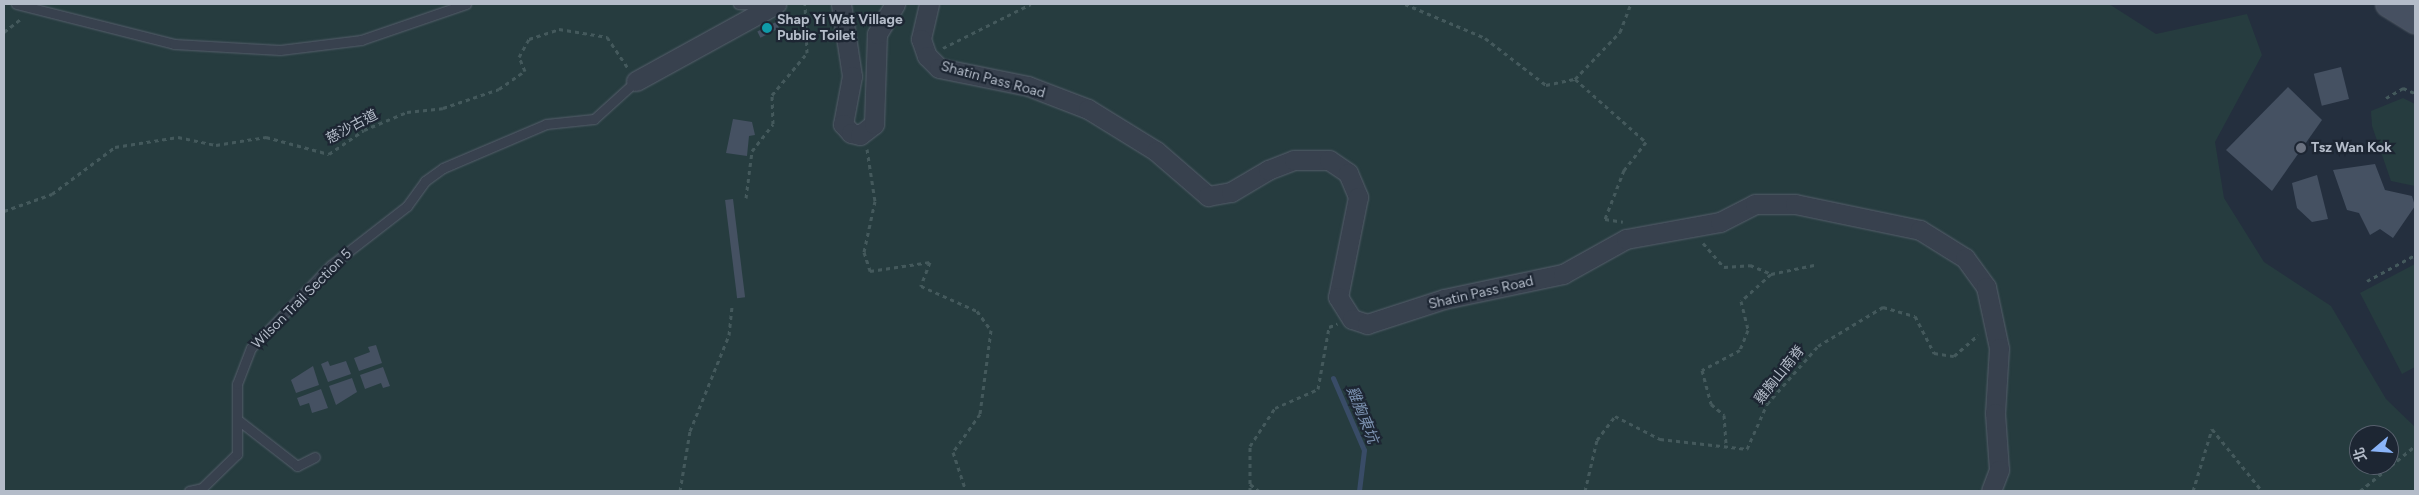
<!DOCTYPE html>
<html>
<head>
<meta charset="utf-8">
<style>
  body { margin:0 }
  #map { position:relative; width:2419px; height:495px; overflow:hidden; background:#242f3e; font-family:Figtree,"Noto Sans TC",sans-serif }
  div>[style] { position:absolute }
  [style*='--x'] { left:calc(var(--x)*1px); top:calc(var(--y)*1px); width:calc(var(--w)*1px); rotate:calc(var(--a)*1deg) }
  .green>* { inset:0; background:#263c3f }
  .stream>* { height:5px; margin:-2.5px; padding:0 2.5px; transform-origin:2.5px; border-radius:2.5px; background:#394c67 }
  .building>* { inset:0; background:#455162; transform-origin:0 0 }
  .path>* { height:3px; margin-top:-1.5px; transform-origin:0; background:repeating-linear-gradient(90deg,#44595c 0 4px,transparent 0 8px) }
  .roads { filter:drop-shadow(0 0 1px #565f6c) drop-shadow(0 0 1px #565f6c) }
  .service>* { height:9px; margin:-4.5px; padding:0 4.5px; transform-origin:4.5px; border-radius:4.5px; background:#38414e }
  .minor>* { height:19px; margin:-9.5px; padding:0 9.5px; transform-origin:9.5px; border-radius:9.5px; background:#38414e }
  .secondary>* { height:26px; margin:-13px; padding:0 13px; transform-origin:13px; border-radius:13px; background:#465061 }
  .dots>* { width:14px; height:14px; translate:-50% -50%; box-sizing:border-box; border:2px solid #1d2633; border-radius:50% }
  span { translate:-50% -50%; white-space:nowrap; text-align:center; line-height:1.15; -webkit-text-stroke:4.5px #1d2633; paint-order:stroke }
  .poi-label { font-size:14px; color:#b4bcc9; font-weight:700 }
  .left { translate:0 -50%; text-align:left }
  .street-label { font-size:14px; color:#b4bcc9 }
  .water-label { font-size:15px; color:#7c92b1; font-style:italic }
  .frame { position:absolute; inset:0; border:5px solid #b4bcc9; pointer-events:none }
  .north { position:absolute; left:2349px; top:425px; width:50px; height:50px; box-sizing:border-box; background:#1d2633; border:1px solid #59626f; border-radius:50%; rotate:252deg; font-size:14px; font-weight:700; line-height:20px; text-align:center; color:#b4bcc9 }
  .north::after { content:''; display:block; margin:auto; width:18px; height:22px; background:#8ab4f8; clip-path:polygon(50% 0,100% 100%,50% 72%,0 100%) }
</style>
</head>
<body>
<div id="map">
  <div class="green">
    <i style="clip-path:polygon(evenodd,4px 4px,2109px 4px,2156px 34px,2247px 14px,2262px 55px,2215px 142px,2224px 198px,2264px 262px,2331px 306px,2386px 399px,2415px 427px,2415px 491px,4px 491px,4px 4px,2359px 435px,2389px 435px,2389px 465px,2359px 465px,2359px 435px)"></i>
    <i style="clip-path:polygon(2403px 98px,2415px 104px,2415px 186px,2391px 181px,2372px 126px,2371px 111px)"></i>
    <i style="clip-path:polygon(2415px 264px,2415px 367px,2402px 374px,2360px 293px)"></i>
  </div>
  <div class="stream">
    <i style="--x:1333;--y:378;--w:78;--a:66.7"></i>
    <i style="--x:1364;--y:450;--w:41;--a:97"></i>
  </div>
  <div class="building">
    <i style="left:776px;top:22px;width:7px;height:21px;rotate:63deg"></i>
    <i style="left:2341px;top:67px;width:33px;height:28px;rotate:76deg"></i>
    <i style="clip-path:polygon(2288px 87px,2322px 120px,2272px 191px,2226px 150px)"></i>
    <i style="clip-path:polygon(733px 119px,752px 122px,755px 135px,749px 136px,747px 156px,726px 153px)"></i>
    <i style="clip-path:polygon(2375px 164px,2385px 190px,2412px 196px,2415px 206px,2393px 238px,2380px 229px,2370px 235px,2359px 213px,2347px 210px,2333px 170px)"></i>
    <i style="clip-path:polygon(2317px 175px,2328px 219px,2312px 222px,2297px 208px,2292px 183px)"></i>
    <i style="left:733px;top:199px;width:99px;height:8px;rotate:83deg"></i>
    <i style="clip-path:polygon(376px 345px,382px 363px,359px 371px,354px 358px,370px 352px,368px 347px)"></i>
    <i style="clip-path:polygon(328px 361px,330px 366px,346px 361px,351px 374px,328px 382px,321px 364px)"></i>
    <i style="clip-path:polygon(313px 366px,319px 385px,296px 393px,291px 380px)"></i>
    <i style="clip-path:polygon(383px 367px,390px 386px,383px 388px,381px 383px,365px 389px,360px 375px)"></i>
    <i style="clip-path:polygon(352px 378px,357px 392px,336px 405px,329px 386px)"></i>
    <i style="clip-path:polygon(321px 389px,328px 408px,312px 413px,309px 403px,300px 406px,297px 398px)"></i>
  </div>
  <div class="path">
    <i style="--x:1405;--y:4;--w:87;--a:23"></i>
    <i style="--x:1485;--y:38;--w:77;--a:37.6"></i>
    <i style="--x:1546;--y:85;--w:30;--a:-12"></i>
    <i style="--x:1575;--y:79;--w:65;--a:-46.2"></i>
    <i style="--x:1620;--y:32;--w:30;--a:-69"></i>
    <i style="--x:4;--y:32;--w:23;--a:-38"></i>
    <i style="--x:943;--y:48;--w:98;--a:-26.6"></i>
    <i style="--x:1575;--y:79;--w:95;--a:41.6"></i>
    <i style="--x:1646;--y:142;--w:36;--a:128"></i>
    <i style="--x:1624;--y:170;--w:53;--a:111.2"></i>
    <i style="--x:1605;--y:219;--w:18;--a:9"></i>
    <i style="--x:2386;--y:98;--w:20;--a:-30"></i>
    <i style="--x:2403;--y:88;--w:13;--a:23"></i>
    <i style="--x:867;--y:149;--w:53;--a:81.3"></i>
    <i style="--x:875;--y:201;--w:52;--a:102.2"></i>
    <i style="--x:864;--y:252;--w:20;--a:72"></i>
    <i style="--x:870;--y:271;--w:61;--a:-8.5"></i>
    <i style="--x:930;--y:262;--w:26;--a:111"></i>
    <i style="--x:921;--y:286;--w:61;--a:24.1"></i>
    <i style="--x:977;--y:311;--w:24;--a:54"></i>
    <i style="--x:991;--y:330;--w:85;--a:97.5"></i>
    <i style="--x:980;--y:414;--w:47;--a:125.4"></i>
    <i style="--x:953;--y:452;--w:41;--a:71.6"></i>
    <i style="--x:746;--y:198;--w:47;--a:-82.7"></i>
    <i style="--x:752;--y:151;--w:34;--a:-52"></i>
    <i style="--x:773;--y:124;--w:29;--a:-92"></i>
    <i style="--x:772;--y:95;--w:55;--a:-50.2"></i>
    <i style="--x:807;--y:53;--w:49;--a:-92.3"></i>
    <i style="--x:4;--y:211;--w:51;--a:-19.5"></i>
    <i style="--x:52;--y:194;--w:79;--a:-36.7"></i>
    <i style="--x:115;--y:147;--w:64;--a:-9"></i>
    <i style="--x:178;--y:137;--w:39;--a:12"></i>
    <i style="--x:216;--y:145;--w:51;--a:-9.1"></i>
    <i style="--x:266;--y:137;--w:65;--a:15.1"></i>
    <i style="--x:329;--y:154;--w:42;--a:-34.4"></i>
    <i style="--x:364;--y:130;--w:47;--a:-22.7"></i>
    <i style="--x:407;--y:112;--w:36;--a:-6"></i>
    <i style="--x:443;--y:108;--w:59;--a:-18.7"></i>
    <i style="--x:499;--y:89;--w:32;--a:-35"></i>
    <i style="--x:525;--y:71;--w:15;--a:-113"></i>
    <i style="--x:519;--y:57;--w:21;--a:-61"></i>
    <i style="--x:529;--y:39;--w:32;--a:-18"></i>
    <i style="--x:559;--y:29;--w:49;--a:9.5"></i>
    <i style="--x:607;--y:37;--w:37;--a:56"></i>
    <i style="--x:1703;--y:243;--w:32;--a:49"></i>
    <i style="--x:1724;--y:267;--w:26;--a:-4"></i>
    <i style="--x:1750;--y:265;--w:23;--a:23"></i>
    <i style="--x:1771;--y:274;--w:40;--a:138"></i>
    <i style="--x:1741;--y:301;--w:30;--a:76"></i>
    <i style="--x:1748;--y:330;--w:22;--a:112"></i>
    <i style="--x:1740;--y:350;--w:43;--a:152.2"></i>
    <i style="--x:1702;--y:370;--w:35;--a:75"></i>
    <i style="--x:1711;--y:404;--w:17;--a:40"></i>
    <i style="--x:1724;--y:415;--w:32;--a:86"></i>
    <i style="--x:1771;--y:274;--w:44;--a:-11.8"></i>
    <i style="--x:2367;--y:281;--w:55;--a:-28.4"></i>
    <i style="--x:1250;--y:484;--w:11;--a:38"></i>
    <i style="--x:85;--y:491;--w:44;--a:0"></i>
    <i style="--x:680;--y:491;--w:61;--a:-80.5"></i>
    <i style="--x:690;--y:431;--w:104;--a:-67.9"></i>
    <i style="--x:729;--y:335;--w:29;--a:-84"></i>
    <i style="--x:1250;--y:491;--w:45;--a:-90"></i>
    <i style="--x:1250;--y:446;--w:45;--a:-56.7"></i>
    <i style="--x:1275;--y:408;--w:47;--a:-23.8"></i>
    <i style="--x:1318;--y:389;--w:63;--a:-79.9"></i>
    <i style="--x:1329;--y:327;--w:9;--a:-21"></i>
    <i style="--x:1585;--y:491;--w:52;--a:-76.8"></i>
    <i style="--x:1597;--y:440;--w:30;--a:-53"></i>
    <i style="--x:1615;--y:416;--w:51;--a:27.1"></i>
    <i style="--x:1660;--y:439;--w:88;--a:6.6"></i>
    <i style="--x:1747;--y:449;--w:49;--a:-66"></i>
    <i style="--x:1767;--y:404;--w:77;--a:-48.7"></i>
    <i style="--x:1818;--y:346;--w:76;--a:-31"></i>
    <i style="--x:1883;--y:307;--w:33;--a:16"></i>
    <i style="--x:1915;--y:316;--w:42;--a:62.8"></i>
    <i style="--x:1934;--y:353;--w:20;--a:9"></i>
    <i style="--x:1954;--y:356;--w:32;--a:-41"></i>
    <i style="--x:2193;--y:491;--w:65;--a:-73"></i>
    <i style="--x:2212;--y:429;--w:80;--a:51.1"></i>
    <i style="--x:2360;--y:491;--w:71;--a:-39.3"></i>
  </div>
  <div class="roads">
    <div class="service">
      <i style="--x:16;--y:4;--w:163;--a:14.2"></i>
      <i style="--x:174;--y:44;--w:106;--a:3.2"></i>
      <i style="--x:280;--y:50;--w:82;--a:-7"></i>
      <i style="--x:361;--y:40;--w:111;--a:-18.9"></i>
      <i style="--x:738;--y:4;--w:28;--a:2"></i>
      <i style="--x:238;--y:420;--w:75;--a:37.9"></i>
      <i style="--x:297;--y:466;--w:20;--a:-27"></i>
      <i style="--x:189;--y:491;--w:13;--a:-13"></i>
      <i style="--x:202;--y:488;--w:49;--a:-44.2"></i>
      <i style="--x:237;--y:454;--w:70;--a:-90"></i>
      <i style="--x:237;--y:384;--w:39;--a:-69"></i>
      <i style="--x:251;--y:348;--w:115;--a:-46.1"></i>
      <i style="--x:331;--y:265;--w:96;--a:-37.8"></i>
      <i style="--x:407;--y:206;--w:31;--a:-54"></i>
      <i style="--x:425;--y:181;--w:22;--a:-36"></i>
      <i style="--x:443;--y:168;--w:112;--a:-23.1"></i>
      <i style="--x:546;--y:124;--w:48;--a:-5.9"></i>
      <i style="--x:594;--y:119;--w:57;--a:-42.1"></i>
    </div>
    <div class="minor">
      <i style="--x:841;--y:4;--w:73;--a:81.3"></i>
      <i style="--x:852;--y:76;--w:49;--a:100.6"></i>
      <i style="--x:843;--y:124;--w:12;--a:48"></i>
      <i style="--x:851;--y:133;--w:9;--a:13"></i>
      <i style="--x:860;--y:135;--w:18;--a:-38"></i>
      <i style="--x:874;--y:124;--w:90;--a:-88.1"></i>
      <i style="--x:877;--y:34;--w:35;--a:-59"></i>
      <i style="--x:929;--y:4;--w:36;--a:103"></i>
      <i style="--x:921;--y:39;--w:18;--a:71"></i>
      <i style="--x:927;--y:56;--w:17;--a:45"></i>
      <i style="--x:939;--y:68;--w:91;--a:11.4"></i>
      <i style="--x:1028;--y:86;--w:64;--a:21"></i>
      <i style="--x:1088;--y:109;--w:80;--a:31.7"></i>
      <i style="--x:1156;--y:151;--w:69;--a:40.9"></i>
      <i style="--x:1208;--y:196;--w:23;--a:-10"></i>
      <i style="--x:1231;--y:192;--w:43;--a:-30.7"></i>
      <i style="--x:1268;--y:170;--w:28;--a:-21"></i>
      <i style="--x:1294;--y:160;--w:35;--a:0"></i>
      <i style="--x:1329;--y:160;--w:23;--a:34"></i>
      <i style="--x:1348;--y:173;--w:26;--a:67"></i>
      <i style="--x:1358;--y:197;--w:102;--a:101.3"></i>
      <i style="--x:1338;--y:297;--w:26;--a:58"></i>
      <i style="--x:1352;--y:319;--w:16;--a:18"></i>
      <i style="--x:1367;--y:324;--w:81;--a:-18"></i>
      <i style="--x:1444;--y:299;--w:122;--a:-11.9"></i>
      <i style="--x:1563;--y:274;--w:72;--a:-29.1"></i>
      <i style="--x:1626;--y:239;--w:96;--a:-10.3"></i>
      <i style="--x:1720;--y:222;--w:39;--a:-27"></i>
      <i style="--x:1755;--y:204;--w:40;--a:0"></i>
      <i style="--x:1795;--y:204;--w:128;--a:11.7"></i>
      <i style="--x:1920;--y:230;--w:53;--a:31.9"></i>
      <i style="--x:1965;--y:258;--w:36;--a:54"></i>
      <i style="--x:1986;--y:287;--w:62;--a:78"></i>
      <i style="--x:1999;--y:348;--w:65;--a:93.5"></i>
      <i style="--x:1995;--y:413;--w:57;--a:86"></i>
      <i style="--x:1999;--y:470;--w:22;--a:111"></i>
      <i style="--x:636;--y:81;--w:160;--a:-28.8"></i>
    </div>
    <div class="secondary">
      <i style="--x:2389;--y:4;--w:31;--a:32"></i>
    </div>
  </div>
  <div class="dots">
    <i style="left:767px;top:28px;background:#0f9aa8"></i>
    <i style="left:2301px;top:148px;background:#6b7280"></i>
  </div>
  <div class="poi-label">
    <span class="left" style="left:777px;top:28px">Shap Yi Wat Village<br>Public Toilet</span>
    <span class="left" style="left:2311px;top:148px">Tsz Wan Kok</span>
  </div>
  <div class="street-label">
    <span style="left:993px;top:80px;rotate:15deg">Shatin Pass Road</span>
    <span style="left:352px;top:127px;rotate:-28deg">慈沙古道</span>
    <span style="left:1481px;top:293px;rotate:-13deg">Shatin Pass Road</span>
    <span style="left:302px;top:299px;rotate:-45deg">Wilson Trail Section 5</span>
    <span style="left:1780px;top:375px;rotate:-51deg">雞胸山南脊</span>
  </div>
  <div class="water-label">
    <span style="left:1362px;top:415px;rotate:68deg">雞胸東坑</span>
  </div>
  <div class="frame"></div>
  <div class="north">北</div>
</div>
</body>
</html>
